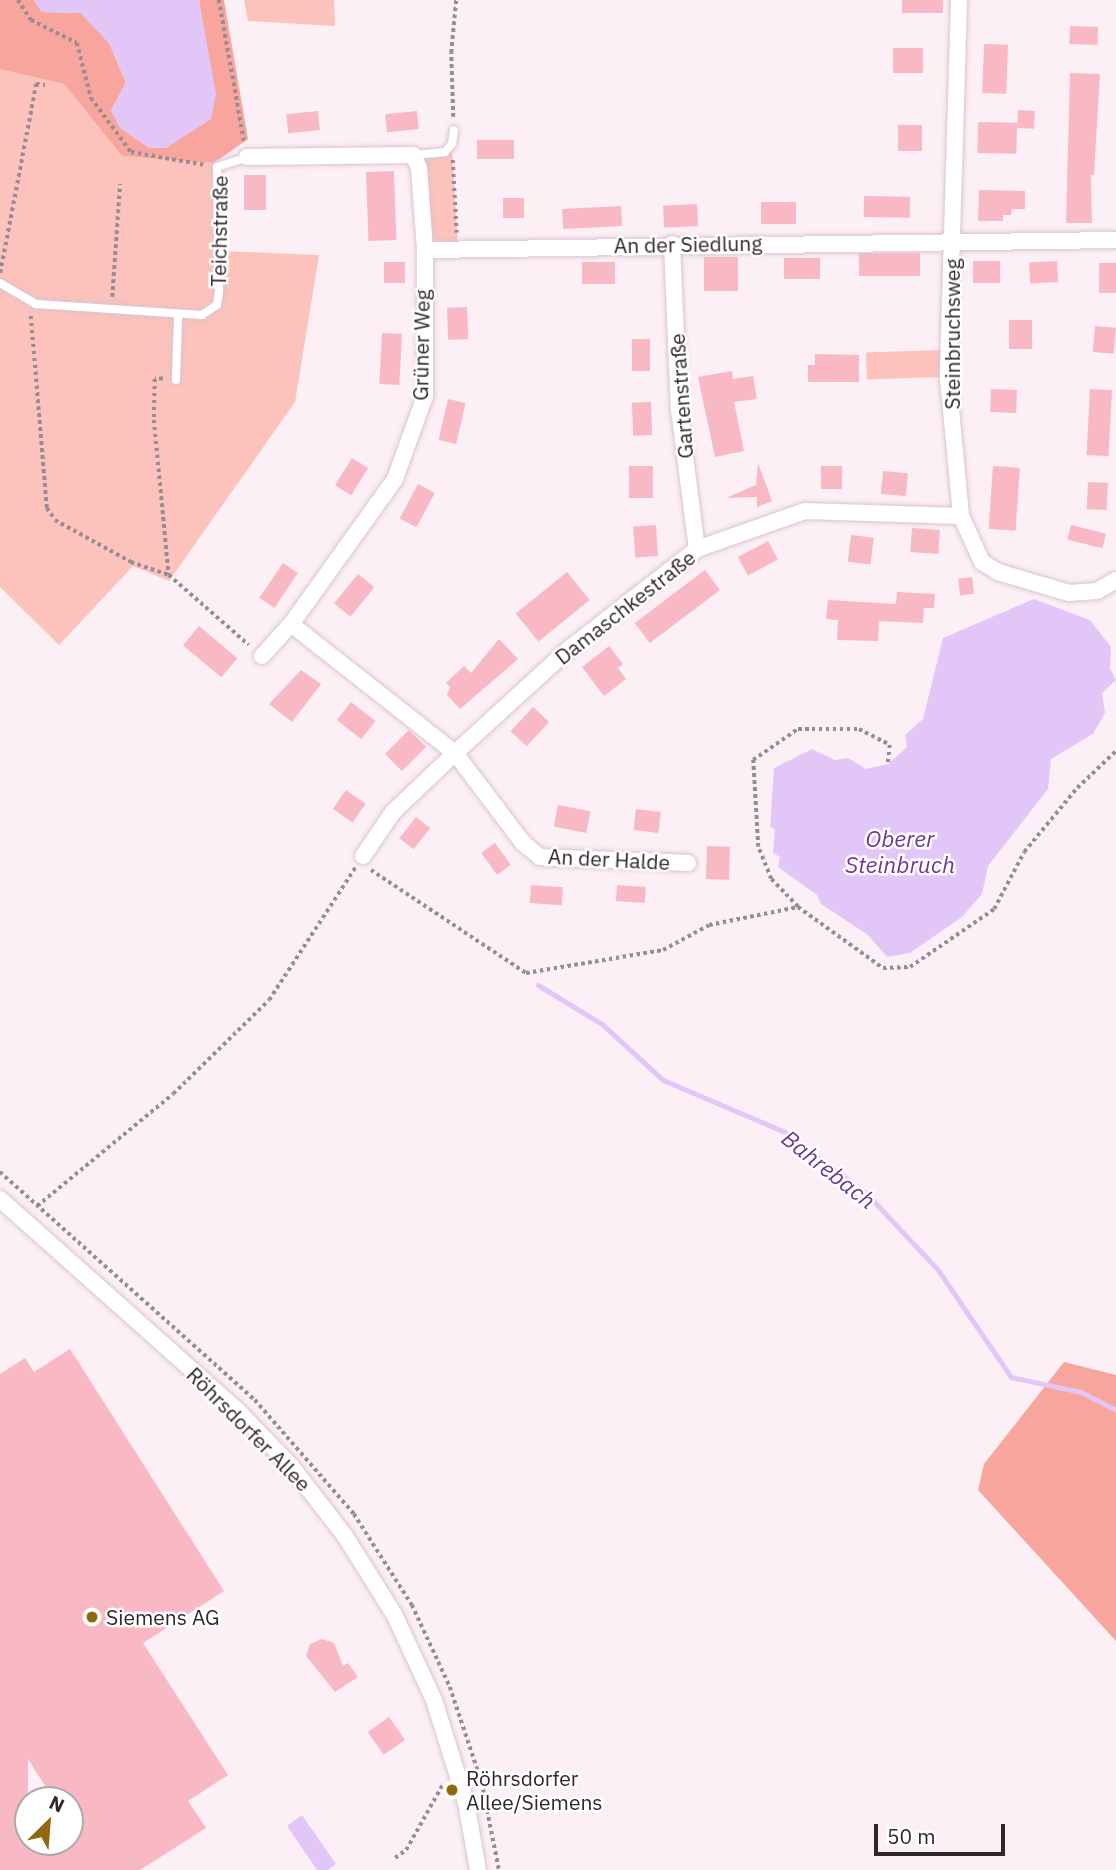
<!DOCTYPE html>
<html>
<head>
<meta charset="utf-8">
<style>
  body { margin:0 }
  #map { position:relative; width:1116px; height:1870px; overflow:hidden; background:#fdeff6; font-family:"IBM Plex Sans",sans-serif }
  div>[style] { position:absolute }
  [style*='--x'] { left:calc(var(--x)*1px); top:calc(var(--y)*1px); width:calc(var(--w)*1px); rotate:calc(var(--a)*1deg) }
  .green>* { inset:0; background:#fcc2bb; transform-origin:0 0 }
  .forest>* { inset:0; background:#f7a59d }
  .water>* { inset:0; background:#e2c6f8 }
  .stream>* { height:5px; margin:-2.5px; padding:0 2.5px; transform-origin:2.5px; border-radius:2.5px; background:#e2c6f8 }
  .building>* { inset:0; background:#f8b8c4; transform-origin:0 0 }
  .path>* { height:3.5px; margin-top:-1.75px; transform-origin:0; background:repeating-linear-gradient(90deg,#978c91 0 3.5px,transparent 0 7px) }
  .roads { filter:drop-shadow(0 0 2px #dbc4cf) drop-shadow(0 0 2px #dbc4cf) }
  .lane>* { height:8px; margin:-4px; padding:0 4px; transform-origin:4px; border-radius:4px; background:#fff }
  .street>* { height:16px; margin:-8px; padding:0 8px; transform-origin:8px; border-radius:8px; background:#fff }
  .dots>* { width:19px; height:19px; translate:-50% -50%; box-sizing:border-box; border:4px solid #fff; border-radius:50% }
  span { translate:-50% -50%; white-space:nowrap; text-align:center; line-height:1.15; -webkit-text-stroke:5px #fff; paint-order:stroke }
  .street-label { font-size:21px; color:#30272b }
  .poi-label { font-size:21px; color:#30272b }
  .left { translate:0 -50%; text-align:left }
  .water-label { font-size:23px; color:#703694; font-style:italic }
  .north { position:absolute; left:14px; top:1786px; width:70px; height:70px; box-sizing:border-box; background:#fff; border:2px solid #aca9aa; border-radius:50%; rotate:25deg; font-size:19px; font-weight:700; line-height:28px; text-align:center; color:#30272b }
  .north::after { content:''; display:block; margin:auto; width:24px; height:32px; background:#90690f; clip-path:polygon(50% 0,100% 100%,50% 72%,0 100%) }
  .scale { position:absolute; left:874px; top:1824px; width:131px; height:32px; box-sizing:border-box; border:4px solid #30272b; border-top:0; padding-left:9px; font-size:21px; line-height:24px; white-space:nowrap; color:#30272b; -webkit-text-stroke:5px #fff; paint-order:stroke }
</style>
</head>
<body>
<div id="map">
  <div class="green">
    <i style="clip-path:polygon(244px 0,334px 0,335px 26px,248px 21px)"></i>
    <i style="clip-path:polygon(0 69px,64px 84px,122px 156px,214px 163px,220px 251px,319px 255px,295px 402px,169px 581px,133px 566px,59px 645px,0 587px)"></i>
    <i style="clip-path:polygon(452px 144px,458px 249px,425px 250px,413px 156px,445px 152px)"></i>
    <i style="left:941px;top:350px;width:27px;height:75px;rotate:88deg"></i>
  </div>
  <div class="forest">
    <i style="clip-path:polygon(0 0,34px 0,42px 12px,81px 13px,109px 43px,126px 82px,111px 111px,204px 39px,199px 0,224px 0,248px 139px,214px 163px,122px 156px,64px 84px,0 69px)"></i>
    <i style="clip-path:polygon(1064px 1362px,1116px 1375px,1116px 1641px,978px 1490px,984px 1464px)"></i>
  </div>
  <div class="water">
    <i style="clip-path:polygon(34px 0,199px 0,216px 94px,211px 119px,166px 148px,149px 148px,120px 128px,111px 111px,126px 82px,109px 43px,81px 13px,42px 12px)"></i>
    <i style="clip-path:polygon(1034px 599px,1090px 620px,1111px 647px,1110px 668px,1116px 680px,1102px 693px,1105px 713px,1093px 734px,1051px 759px,1048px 789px,988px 866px,982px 894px,962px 917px,910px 953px,887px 957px,868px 935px,821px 904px,817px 895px,778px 867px,780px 857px,773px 853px,775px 829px,770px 827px,774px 768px,812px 749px,835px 760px,848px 758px,866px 769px,888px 764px,907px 747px,905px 735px,923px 719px,943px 638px)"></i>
    <i style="clip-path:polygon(302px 1815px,336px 1864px,328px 1870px,317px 1870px,287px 1826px)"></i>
  </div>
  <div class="stream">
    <i style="--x:538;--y:985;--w:75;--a:31.4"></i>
    <i style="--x:602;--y:1024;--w:83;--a:42.6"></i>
    <i style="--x:663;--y:1080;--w:133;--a:23.1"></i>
    <i style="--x:785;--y:1132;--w:103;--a:37.1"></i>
    <i style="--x:867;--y:1194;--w:104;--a:46.9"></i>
    <i style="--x:938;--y:1270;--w:130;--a:55.7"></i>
    <i style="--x:1011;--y:1377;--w:72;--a:12.1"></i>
    <i style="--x:1081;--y:1392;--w:39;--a:27"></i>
  </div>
  <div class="building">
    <i style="left:902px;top:0;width:41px;height:13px"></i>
    <i style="left:1070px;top:26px;width:28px;height:18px;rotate:2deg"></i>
    <i style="left:984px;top:44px;width:24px;height:49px;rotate:2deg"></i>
    <i style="left:923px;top:48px;width:25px;height:30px;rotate:90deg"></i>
    <i style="clip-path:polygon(1070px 73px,1100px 74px,1094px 175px,1091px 175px,1092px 223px,1066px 223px)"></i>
    <i style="left:1018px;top:110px;width:17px;height:18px;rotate:3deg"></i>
    <i style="left:318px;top:111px;width:19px;height:32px;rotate:84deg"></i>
    <i style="left:417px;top:111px;width:18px;height:32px;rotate:84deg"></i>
    <i style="left:978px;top:122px;width:39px;height:31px;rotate:1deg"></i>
    <i style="left:898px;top:125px;width:24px;height:26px"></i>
    <i style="left:477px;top:140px;width:37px;height:19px"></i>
    <i style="left:394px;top:171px;width:69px;height:28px;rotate:88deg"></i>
    <i style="left:244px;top:175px;width:22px;height:35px"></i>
    <i style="clip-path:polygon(979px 190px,1025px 191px,1025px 209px,1012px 209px,1011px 215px,1003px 215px,1003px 221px,978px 221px)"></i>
    <i style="left:864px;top:196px;width:46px;height:21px;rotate:1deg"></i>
    <i style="left:524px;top:198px;width:20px;height:21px;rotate:90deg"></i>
    <i style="left:761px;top:202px;width:35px;height:22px"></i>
    <i style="left:697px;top:204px;width:22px;height:34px;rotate:87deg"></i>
    <i style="left:621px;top:206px;width:20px;height:59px;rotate:87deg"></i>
    <i style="left:920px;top:253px;width:23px;height:61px;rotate:90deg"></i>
    <i style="left:704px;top:257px;width:34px;height:34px"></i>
    <i style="left:820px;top:258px;width:21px;height:36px;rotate:90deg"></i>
    <i style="left:973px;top:261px;width:27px;height:22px"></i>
    <i style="left:1057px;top:261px;width:21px;height:28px;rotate:87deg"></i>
    <i style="left:384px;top:262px;width:21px;height:21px"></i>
    <i style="left:615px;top:262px;width:22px;height:33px;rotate:90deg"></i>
    <i style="left:1099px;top:263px;width:17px;height:30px"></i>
    <i style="left:467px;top:307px;width:32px;height:20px;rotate:88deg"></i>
    <i style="left:1009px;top:320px;width:23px;height:29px"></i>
    <i style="left:1095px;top:326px;width:21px;height:26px;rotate:5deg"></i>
    <i style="left:382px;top:333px;width:20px;height:51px;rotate:3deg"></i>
    <i style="left:650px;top:339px;width:32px;height:18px;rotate:90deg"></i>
    <i style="clip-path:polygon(815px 354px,859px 355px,859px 382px,808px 382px,808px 365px,815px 365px)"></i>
    <i style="clip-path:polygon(732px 371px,733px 379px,753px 376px,757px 399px,734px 402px,744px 451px,715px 457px,698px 377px)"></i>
    <i style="left:991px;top:389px;width:26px;height:23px;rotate:2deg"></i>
    <i style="left:1090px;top:389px;width:22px;height:66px;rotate:3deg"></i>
    <i style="left:448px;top:399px;width:18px;height:42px;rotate:13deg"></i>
    <i style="left:651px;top:402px;width:33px;height:19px;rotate:88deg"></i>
    <i style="left:352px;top:458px;width:19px;height:32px;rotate:32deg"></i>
    <i style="clip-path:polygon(758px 463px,772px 501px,757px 507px,757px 497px,726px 498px,756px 485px)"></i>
    <i style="left:629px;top:466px;width:24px;height:32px"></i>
    <i style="left:821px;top:466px;width:21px;height:23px"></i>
    <i style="left:993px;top:466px;width:27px;height:63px;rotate:4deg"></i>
    <i style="left:883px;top:471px;width:25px;height:23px;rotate:5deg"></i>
    <i style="left:1088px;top:482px;width:20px;height:27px;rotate:3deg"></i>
    <i style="left:418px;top:484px;width:19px;height:39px;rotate:28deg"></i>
    <i style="left:656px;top:525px;width:31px;height:23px;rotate:86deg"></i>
    <i style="left:1071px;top:525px;width:36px;height:15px;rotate:14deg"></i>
    <i style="left:912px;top:528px;width:28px;height:24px;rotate:4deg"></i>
    <i style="left:851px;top:535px;width:23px;height:27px;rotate:7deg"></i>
    <i style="left:768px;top:541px;width:21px;height:34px;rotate:62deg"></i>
    <i style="left:283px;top:563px;width:18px;height:42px;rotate:34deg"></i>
    <i style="left:705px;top:570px;width:25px;height:88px;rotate:53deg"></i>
    <i style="left:567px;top:572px;width:36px;height:66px;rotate:51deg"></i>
    <i style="left:358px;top:574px;width:21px;height:38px;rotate:39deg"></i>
    <i style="left:972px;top:577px;width:17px;height:14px;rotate:83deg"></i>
    <i style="clip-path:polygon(897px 592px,935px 594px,934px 608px,924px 608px,923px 623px,879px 621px,878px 641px,837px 640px,838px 620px,826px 619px,828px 600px,896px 604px)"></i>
    <i style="left:199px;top:626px;width:50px;height:25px;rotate:40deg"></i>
    <i style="clip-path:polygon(499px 639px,518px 659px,460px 709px,447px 695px,450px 687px,446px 683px,464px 666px,471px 673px)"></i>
    <i style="clip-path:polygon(609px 646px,623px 664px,618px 668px,626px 679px,604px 696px,582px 667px)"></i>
    <i style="clip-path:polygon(301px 670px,321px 684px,292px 722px,269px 704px)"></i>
    <i style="left:351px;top:702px;width:31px;height:23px;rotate:38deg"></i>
    <i style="left:533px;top:707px;width:22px;height:33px;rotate:43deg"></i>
    <i style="left:409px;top:730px;width:24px;height:34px;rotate:45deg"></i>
    <i style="left:346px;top:790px;width:24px;height:23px;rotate:35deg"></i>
    <i style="left:558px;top:805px;width:33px;height:22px;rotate:11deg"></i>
    <i style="left:636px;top:809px;width:25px;height:21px;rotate:7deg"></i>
    <i style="left:416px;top:817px;width:18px;height:27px;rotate:38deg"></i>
    <i style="left:495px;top:843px;width:27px;height:17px;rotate:54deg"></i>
    <i style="left:707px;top:846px;width:23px;height:33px;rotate:2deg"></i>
    <i style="left:531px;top:885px;width:32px;height:18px;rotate:4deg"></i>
    <i style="left:617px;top:885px;width:29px;height:16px;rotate:4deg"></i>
    <i style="clip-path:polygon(evenodd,70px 1349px,224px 1591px,143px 1643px,228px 1775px,188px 1801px,206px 1828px,140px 1870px,0 1870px,0 1374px,25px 1358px,34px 1372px,70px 1349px,28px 1759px,54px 1800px,70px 1800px,70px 1842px,28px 1842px,28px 1759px)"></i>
    <i style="clip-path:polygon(322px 1639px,334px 1643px,343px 1666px,348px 1663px,358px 1677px,335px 1692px,306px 1656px,310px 1644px)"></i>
    <i style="left:389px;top:1717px;width:28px;height:26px;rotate:55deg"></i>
  </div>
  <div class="path">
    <i style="--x:18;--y:0;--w:24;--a:57"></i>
    <i style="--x:31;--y:20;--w:51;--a:26.6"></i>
    <i style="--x:77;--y:43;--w:57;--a:75.7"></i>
    <i style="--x:91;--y:98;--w:67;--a:53.5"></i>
    <i style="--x:131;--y:152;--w:75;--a:10"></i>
    <i style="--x:219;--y:0;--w:143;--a:79.9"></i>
    <i style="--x:453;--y:117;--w:64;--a:-91.8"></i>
    <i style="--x:451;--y:53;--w:53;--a:-84.6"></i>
    <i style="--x:453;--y:160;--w:73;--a:86.9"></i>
    <i style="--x:0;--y:273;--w:192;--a:-79.2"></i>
    <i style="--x:36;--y:84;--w:9;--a:6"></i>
    <i style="--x:112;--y:297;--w:113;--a:-86"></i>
    <i style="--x:31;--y:316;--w:193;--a:85.2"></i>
    <i style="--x:47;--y:508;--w:14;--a:56"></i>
    <i style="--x:55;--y:520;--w:87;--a:28.9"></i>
    <i style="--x:131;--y:562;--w:40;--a:18.9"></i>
    <i style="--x:169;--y:575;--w:106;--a:41.2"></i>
    <i style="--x:163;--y:379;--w:8;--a:180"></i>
    <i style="--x:155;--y:379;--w:41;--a:91.4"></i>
    <i style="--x:154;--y:420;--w:156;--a:84.5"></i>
    <i style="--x:371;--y:870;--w:186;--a:33.6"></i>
    <i style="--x:526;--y:973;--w:139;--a:-9.5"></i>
    <i style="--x:663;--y:950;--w:52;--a:-28.5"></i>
    <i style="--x:709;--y:925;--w:91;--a:-11.4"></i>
    <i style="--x:798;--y:907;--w:105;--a:35.7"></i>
    <i style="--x:883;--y:968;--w:27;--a:-2"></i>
    <i style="--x:910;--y:967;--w:102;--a:-34.6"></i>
    <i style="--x:994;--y:909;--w:64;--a:-62.2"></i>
    <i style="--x:1024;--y:852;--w:83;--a:-50.4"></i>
    <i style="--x:1077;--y:788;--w:54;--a:-43.5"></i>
    <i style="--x:798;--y:907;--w:39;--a:-134"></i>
    <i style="--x:771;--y:879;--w:35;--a:-112"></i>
    <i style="--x:758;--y:847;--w:87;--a:-93.3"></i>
    <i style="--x:753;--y:760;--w:55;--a:-34.6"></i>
    <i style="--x:798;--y:729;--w:61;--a:0"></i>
    <i style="--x:859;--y:729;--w:35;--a:27"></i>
    <i style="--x:890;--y:745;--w:19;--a:96"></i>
    <i style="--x:0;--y:1172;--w:342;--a:41.8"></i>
    <i style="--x:255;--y:1400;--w:151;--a:49"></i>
    <i style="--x:354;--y:1514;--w:108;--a:57.5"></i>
    <i style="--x:412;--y:1605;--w:90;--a:65.1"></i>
    <i style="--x:450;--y:1687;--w:101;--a:71.6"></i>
    <i style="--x:482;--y:1783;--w:89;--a:78.9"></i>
    <i style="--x:37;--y:1206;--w:176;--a:-39.5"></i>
    <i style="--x:173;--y:1094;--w:134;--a:-44.4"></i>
    <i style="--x:269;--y:1000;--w:158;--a:-56.9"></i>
    <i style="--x:395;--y:1858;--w:14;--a:-36"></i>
    <i style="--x:406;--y:1850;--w:76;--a:-60.7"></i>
  </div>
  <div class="roads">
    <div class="lane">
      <i style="--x:413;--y:155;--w:32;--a:-5"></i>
      <i style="--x:445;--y:152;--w:11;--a:-49"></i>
      <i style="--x:452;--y:144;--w:14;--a:-82"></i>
      <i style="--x:0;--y:283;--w:42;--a:30.3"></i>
      <i style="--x:36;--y:304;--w:166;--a:3.8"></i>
      <i style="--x:202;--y:315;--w:18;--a:-34"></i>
      <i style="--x:217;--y:305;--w:14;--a:-82"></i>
      <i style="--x:219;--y:291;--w:124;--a:-90.9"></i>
      <i style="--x:217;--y:167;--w:32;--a:-18"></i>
      <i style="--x:176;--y:380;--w:65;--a:-88.2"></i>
    </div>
    <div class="street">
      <i style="--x:959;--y:0;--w:378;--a:91.7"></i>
      <i style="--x:948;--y:378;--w:139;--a:84.6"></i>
      <i style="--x:961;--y:516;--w:51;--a:65.5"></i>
      <i style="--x:982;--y:562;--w:19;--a:32"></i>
      <i style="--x:998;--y:572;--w:74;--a:16.5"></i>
      <i style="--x:1069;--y:593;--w:28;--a:-4"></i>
      <i style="--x:1097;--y:591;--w:22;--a:-30"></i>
      <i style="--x:247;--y:157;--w:166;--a:-0.7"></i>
      <i style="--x:413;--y:155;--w:14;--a:65"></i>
      <i style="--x:419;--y:168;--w:82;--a:85.8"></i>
      <i style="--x:425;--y:250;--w:146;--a:90"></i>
      <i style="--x:425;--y:396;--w:88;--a:109.9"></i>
      <i style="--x:395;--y:479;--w:178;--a:125.6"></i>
      <i style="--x:291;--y:624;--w:209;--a:38.2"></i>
      <i style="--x:455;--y:753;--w:113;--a:52.9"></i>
      <i style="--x:523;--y:843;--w:22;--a:39"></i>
      <i style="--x:540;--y:857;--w:148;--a:2.3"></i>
      <i style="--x:672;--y:244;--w:165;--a:87.6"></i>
      <i style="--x:679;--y:409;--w:141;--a:82.7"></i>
      <i style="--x:425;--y:250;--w:691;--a:-0.83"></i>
      <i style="--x:262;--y:656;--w:43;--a:-47.8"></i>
      <i style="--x:363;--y:856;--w:53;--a:-55.7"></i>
      <i style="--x:393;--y:812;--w:86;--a:-43.6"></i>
      <i style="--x:455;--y:753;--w:154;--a:-42.4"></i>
      <i style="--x:569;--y:649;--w:162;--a:-38"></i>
      <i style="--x:697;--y:549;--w:114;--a:-19.4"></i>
      <i style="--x:805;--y:511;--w:156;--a:1.8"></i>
      <i style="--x:0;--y:1199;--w:316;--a:41.7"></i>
      <i style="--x:236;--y:1409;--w:79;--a:46"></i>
      <i style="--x:291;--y:1466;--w:88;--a:52.4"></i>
      <i style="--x:345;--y:1536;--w:92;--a:57.9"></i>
      <i style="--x:394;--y:1614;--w:95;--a:65.1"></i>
      <i style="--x:434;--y:1700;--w:107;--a:72.6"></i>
      <i style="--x:466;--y:1802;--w:69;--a:80"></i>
    </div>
  </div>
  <div class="dots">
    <i style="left:92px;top:1617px;background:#90690f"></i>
    <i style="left:452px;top:1790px;background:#90690f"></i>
  </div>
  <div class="street-label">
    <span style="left:219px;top:231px;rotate:-89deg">Teichstraße</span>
    <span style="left:688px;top:244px;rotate:-1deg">An der Siedlung</span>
    <span style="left:952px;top:334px;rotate:-90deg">Steinbruchsweg</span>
    <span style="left:421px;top:345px;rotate:-89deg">Grüner Weg</span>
    <span style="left:681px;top:396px;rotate:-94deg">Gartenstraße</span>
    <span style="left:625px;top:607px;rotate:-38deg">Damaschkestraße</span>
    <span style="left:609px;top:859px;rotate:3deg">An der Halde</span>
    <span style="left:249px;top:1429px;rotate:45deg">Röhrsdorfer Allee</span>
  </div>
  <div class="poi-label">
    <span class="left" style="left:106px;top:1617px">Siemens AG</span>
    <span class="left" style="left:466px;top:1790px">Röhrsdorfer<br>Allee/Siemens</span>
  </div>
  <div class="water-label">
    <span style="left:900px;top:851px">Oberer<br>Steinbruch</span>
    <span style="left:829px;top:1169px;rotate:38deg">Bahrebach</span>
  </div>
  <div class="north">N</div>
  <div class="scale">50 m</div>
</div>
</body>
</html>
